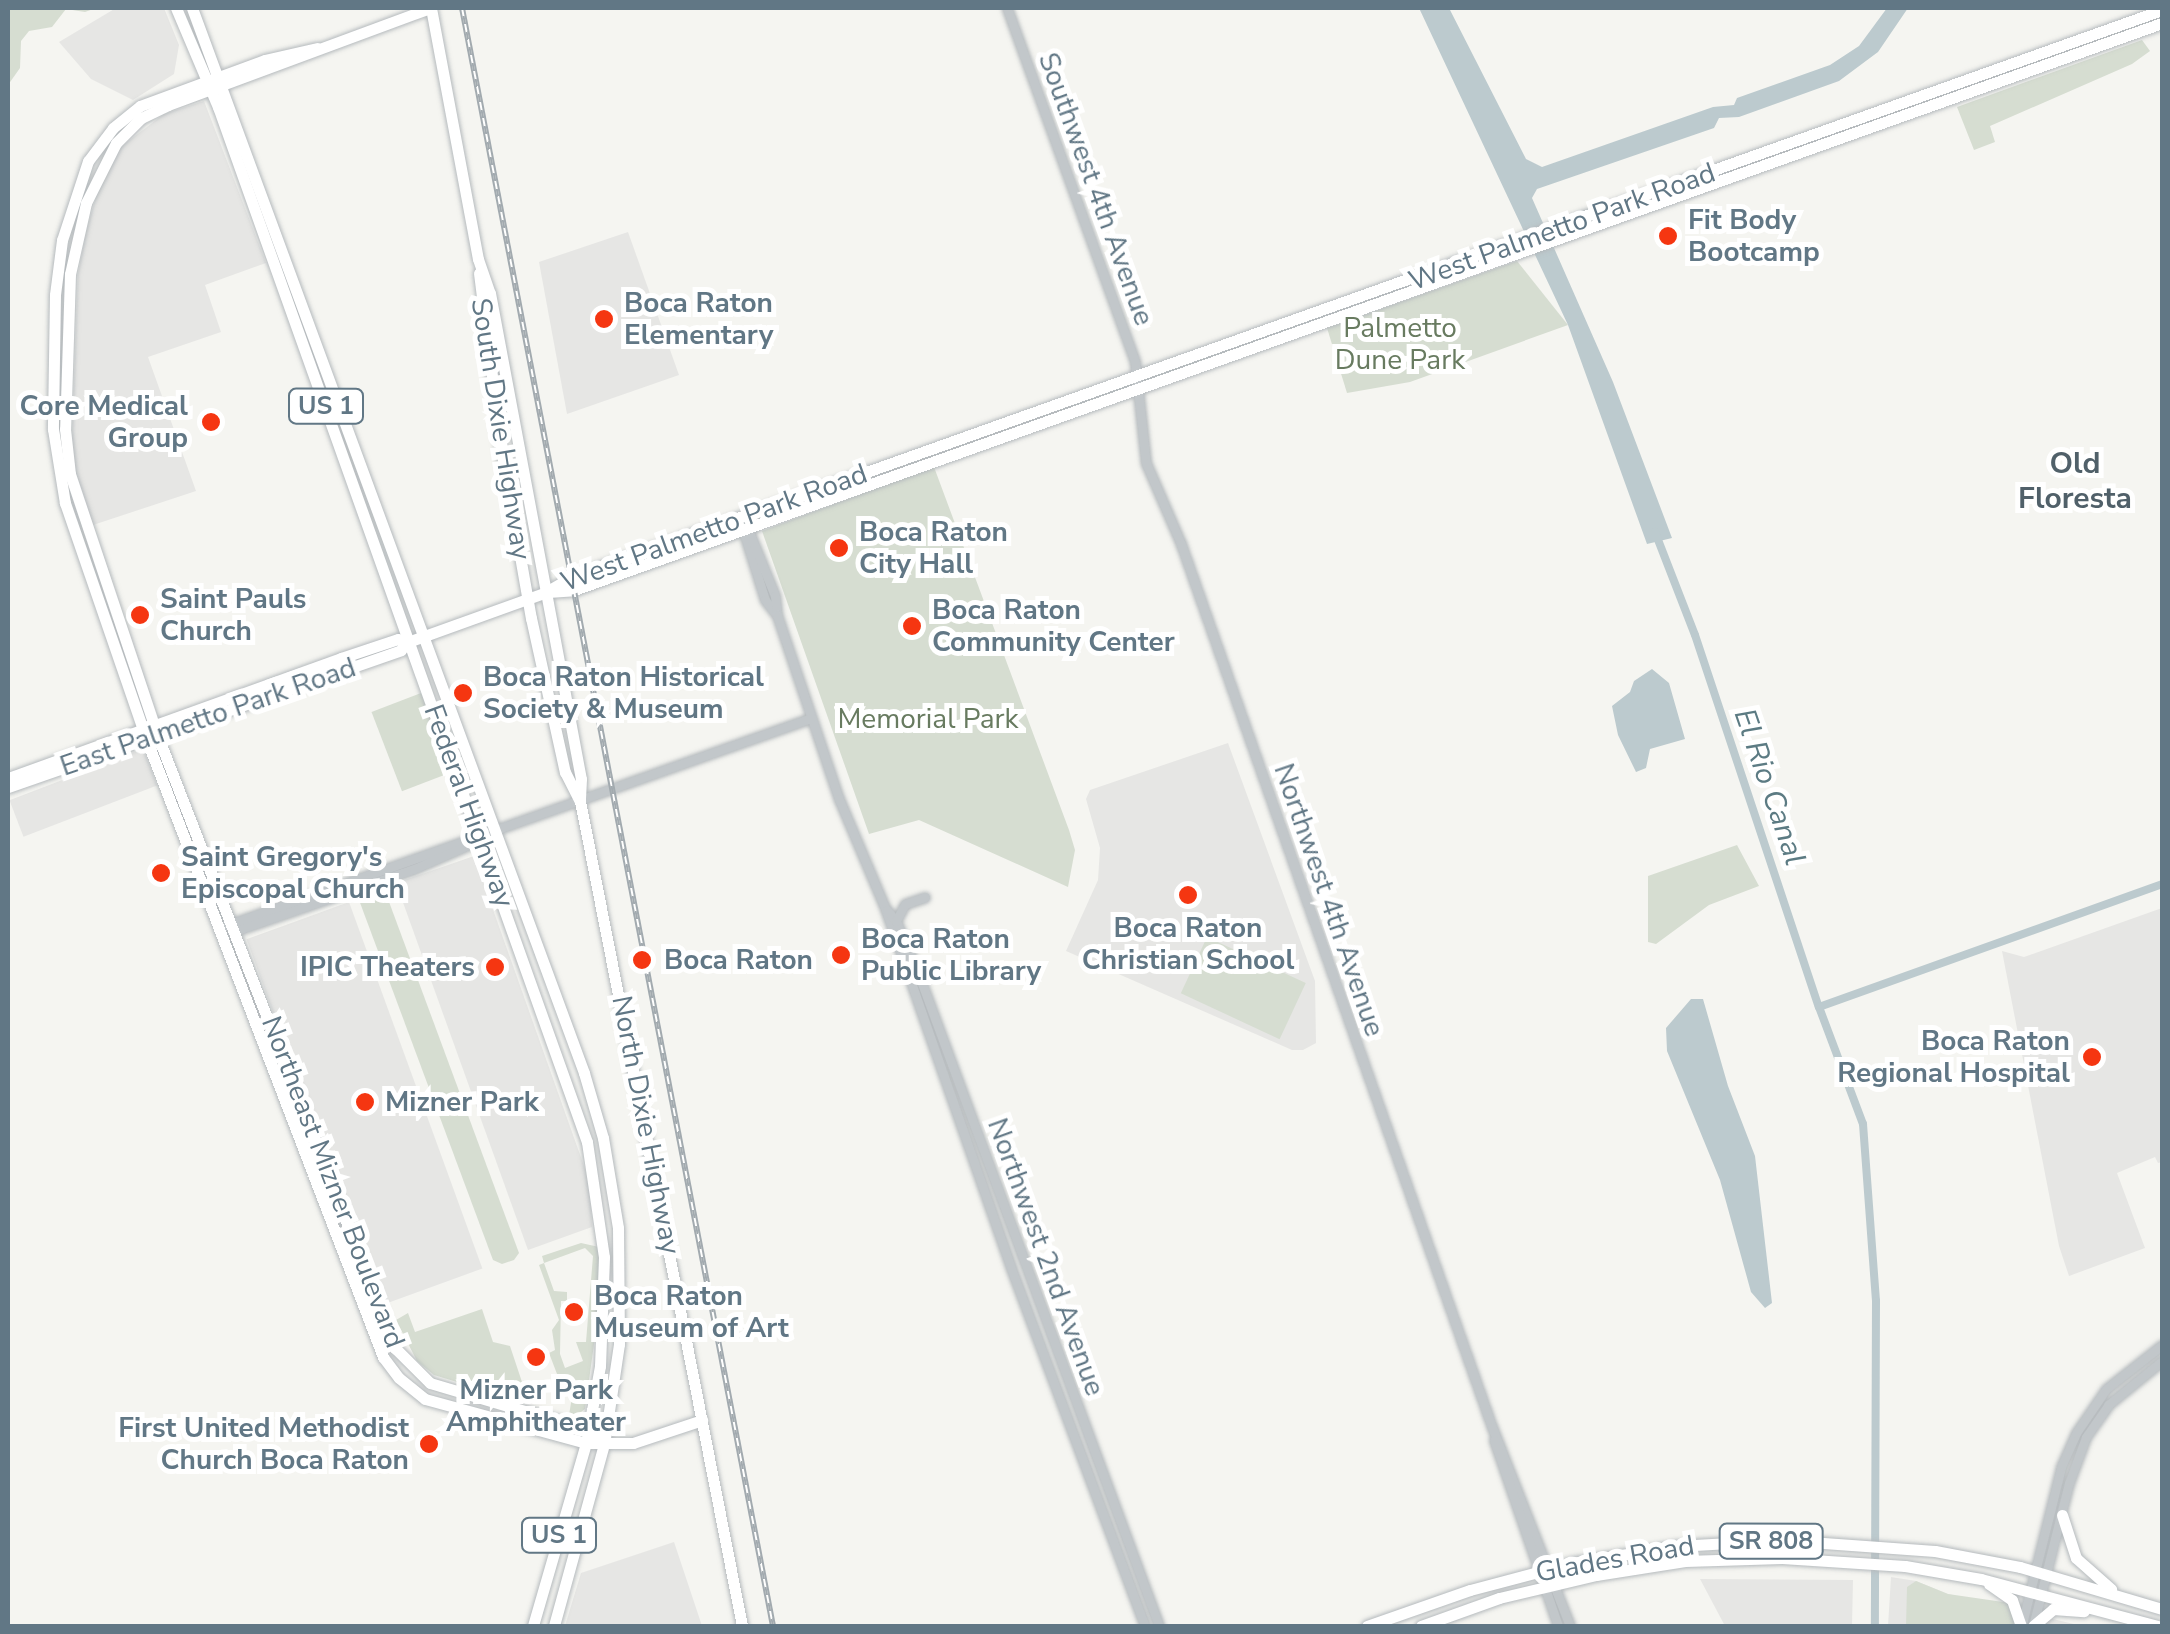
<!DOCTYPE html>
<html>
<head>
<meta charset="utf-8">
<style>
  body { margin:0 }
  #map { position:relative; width:2170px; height:1634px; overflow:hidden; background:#f5f5f1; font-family:"Nunito Sans",sans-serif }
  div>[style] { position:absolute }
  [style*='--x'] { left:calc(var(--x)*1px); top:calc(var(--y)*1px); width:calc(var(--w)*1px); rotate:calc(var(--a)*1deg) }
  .built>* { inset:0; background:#e6e6e4; transform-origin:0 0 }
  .green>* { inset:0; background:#d6ddd1; transform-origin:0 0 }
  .water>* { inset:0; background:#bccace }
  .canal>* { height:8px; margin:-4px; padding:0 4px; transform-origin:4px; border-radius:4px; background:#bccace }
  .roads { filter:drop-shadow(0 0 2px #b5babd) drop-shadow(0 0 2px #b5babd) }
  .minor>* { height:9px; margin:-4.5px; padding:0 4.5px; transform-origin:4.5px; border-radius:4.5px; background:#c2c7ca }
  .major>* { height:11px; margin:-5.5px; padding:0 5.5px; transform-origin:5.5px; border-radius:5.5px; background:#fff }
  .rail>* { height:6px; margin-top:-3px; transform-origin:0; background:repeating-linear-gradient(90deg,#fff 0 8px,#a2aaaf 0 16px); box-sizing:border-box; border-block:2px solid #a2aaaf }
  .dots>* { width:28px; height:28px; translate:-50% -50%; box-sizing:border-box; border:5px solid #fff; border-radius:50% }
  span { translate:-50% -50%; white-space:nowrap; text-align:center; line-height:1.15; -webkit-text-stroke:10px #fff; paint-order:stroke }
  .shield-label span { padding:2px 8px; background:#fff; border:2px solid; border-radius:8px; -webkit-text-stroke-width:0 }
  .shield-label { font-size:25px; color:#617785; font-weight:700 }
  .street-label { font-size:28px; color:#617785 }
  .poi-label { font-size:28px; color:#617785; font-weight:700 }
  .left { translate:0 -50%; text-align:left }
  .right { translate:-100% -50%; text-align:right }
  .park-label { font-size:28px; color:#687b60 }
  .neighbourhood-label { font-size:30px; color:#506069; font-weight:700 }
  .water-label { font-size:30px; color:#5c7b83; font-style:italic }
  .frame { position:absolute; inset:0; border:10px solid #617785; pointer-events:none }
</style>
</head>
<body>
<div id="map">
  <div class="built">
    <i style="clip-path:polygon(116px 8px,164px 8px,179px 45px,174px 74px,133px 100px,91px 79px,59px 42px)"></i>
    <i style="clip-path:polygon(204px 101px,266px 263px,205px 285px,221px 332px,148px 357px,196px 491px,93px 525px,75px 476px,72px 442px,78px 274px,86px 232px,101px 179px,122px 146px,164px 114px)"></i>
    <i style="clip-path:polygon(628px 232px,679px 375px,567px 414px,539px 262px)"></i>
    <i style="clip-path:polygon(1228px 743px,1315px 981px,1316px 1043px,1303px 1050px,1292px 1050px,1066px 951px,1098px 880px,1100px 848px,1086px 799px,1090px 790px)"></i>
    <i style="left:143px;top:749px;width:39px;height:143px;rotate:69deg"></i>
    <i style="clip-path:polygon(474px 856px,589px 1180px,592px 1227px,528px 1250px,396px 883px)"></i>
    <i style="left:349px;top:902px;width:390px;height:109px;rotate:70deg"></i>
    <i style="clip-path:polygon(2162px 908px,2162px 1162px,2158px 1163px,2155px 1157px,2117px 1173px,2145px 1248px,2069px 1276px,2059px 1246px,2002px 951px,2024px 957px)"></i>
    <i style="clip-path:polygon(674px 1542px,702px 1626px,565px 1626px,581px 1573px)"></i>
    <i style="clip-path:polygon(1891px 1577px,1916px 1581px,1948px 1594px,2082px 1626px,1888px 1626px)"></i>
    <i style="clip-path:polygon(1700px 1579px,1853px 1580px,1852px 1626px,1725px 1626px)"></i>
  </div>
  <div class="green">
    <i style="clip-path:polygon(8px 8px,96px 8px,85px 12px,66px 9px,52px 27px,29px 31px,21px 41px,20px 68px,8px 85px)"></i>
    <i style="clip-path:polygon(2142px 40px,2150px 51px,2132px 64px,1990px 126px,1995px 142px,1974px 150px,1957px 107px)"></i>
    <i style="clip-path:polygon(1517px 261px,1568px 325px,1410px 382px,1347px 393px,1327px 328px)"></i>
    <i style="clip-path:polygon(934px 467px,1069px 830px,1075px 850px,1068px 887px,919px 820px,869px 834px,762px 531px)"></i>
    <i style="left:421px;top:693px;width:85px;height:53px;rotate:69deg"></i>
    <i style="clip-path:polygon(1737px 845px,1759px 886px,1709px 905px,1656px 944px,1648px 942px,1648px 876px)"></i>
    <i style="clip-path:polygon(377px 886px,385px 891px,519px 1253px,514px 1260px,502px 1264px,493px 1260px,359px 900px,361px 891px)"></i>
    <i style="left:1207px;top:937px;width:109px;height:62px;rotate:25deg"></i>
    <i style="clip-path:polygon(evenodd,581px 1243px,599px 1247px,600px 1301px,585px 1409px,573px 1418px,569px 1415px,572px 1397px,565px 1395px,549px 1353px,555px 1350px,552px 1330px,559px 1320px,539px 1265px,544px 1263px,542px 1256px,581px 1243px,585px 1248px,593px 1256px,586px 1342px,576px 1342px,583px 1361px,565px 1368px,560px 1354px,561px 1301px,567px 1301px,567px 1292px,554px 1291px,544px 1263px,585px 1248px)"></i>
    <i style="clip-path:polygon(482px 1309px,493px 1342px,510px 1346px,522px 1382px,516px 1400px,434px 1375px,417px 1361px,396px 1320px,408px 1313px,415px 1332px)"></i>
    <i style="clip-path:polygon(1916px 1581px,1948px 1594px,2010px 1603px,2015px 1626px,1906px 1626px,1907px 1587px)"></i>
  </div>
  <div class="water">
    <i style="clip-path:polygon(1419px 8px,1449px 8px,1526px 159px,1542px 167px,1713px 107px,1734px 105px,1737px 98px,1830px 65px,1859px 46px,1887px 8px,1908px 8px,1878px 52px,1839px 81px,1739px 117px,1719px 118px,1714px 128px,1537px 189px,1532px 198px,1613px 382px,1672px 538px,1647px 544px,1568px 325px)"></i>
    <i style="clip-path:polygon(1652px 669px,1669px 683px,1685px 739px,1650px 749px,1646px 768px,1636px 772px,1618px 735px,1612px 706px,1630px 692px,1634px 681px)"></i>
    <i style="clip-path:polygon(1691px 999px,1703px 999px,1728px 1086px,1755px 1156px,1772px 1303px,1765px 1308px,1751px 1292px,1720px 1180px,1667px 1051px,1666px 1028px)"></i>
  </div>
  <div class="canal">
    <i style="--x:1655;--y:532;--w:110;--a:68.8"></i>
    <i style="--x:1695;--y:635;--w:392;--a:71.6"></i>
    <i style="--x:1819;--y:1007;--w:125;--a:69.4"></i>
    <i style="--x:1863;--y:1124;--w:177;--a:85.8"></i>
    <i style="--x:1876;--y:1301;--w:325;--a:90.2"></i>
    <i style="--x:1819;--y:1007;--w:364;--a:-19.7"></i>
  </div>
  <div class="roads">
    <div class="minor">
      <i style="--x:1007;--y:8;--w:376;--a:70.1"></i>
      <i style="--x:1135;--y:362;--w:102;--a:83.8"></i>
      <i style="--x:1146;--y:463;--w:88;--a:66.6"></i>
      <i style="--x:1181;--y:544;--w:936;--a:70.6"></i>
      <i style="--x:1492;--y:1427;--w:214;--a:68.6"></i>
      <i style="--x:739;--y:517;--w:87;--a:72.6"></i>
      <i style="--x:765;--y:600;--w:16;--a:52"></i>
      <i style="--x:747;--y:527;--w:74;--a:67.9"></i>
      <i style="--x:775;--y:596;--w:19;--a:84"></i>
      <i style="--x:777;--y:615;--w:194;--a:71.4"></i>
      <i style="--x:839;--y:799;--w:118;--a:67.1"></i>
      <i style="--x:885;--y:908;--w:381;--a:70.7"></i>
      <i style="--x:1011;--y:1268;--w:382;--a:69.5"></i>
      <i style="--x:887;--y:910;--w:14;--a:51"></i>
      <i style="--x:896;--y:921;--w:62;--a:67.2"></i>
      <i style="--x:920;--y:978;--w:691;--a:69.75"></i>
      <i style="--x:896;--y:921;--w:19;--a:-62"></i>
      <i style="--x:905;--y:904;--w:21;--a:-19"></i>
      <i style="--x:225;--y:926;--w:622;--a:-19.54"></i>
      <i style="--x:232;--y:932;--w:193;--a:-19.1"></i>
      <i style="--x:414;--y:869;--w:77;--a:-23.9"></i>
      <i style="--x:1494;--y:1440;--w:197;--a:71"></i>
      <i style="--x:2022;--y:1624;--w:162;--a:-76"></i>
      <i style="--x:2061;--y:1467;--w:37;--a:-66"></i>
      <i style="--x:2076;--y:1433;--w:53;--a:-55.7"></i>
      <i style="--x:2106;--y:1389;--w:71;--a:-38.2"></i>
      <i style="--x:2033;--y:1626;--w:147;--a:-75.9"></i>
      <i style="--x:2069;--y:1483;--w:49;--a:-69.7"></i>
      <i style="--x:2086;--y:1437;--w:39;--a:-55"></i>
      <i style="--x:2108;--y:1405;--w:70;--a:-39.2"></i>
    </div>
    <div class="major">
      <i style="--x:176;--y:8;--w:108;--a:67"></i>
      <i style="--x:218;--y:107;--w:1099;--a:70.38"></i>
      <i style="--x:587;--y:1142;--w:116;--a:81.6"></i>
      <i style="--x:604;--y:1257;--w:109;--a:92.1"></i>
      <i style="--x:600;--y:1366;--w:78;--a:100.3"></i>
      <i style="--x:586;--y:1443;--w:191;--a:106.2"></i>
      <i style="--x:192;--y:8;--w:1135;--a:69.79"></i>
      <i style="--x:584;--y:1073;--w:68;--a:73.7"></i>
      <i style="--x:603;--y:1138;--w:91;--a:80.5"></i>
      <i style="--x:618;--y:1228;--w:116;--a:89.5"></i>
      <i style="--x:619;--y:1344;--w:101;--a:98.5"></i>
      <i style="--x:604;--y:1444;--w:189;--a:105.4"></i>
      <i style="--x:430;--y:8;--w:279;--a:159.7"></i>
      <i style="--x:168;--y:105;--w:30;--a:154"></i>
      <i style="--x:141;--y:118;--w:35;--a:135"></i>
      <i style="--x:116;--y:143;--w:67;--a:116.6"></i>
      <i style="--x:86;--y:203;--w:73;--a:102.7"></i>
      <i style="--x:70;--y:274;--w:155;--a:91.8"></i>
      <i style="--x:65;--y:429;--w:45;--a:83.7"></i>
      <i style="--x:70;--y:474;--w:274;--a:71.5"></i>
      <i style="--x:157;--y:734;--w:659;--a:68.81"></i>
      <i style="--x:395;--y:1348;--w:49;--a:45"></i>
      <i style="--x:430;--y:1383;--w:166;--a:16.5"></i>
      <i style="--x:589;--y:1430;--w:21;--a:43"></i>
      <i style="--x:431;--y:8;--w:255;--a:79.4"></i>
      <i style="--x:478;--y:259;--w:36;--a:71"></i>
      <i style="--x:490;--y:293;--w:494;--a:79.4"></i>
      <i style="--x:581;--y:779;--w:22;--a:93"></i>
      <i style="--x:580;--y:801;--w:841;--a:78.89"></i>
      <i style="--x:317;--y:48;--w:53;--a:167"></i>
      <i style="--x:265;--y:60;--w:133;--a:159.8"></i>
      <i style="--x:140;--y:106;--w:35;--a:141"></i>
      <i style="--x:113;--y:128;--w:41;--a:127.1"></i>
      <i style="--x:88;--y:161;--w:83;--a:108.2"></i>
      <i style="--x:62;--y:240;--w:55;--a:97.3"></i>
      <i style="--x:55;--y:295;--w:134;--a:90.9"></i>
      <i style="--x:53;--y:429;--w:75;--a:80.8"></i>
      <i style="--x:65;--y:503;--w:249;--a:71"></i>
      <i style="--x:146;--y:738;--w:663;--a:69.05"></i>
      <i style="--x:383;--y:1357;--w:26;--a:53"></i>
      <i style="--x:399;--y:1378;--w:33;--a:39"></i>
      <i style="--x:425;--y:1399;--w:167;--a:15.3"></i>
      <i style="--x:586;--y:1443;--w:47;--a:0"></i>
      <i style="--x:633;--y:1443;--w:73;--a:-18.4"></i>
      <i style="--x:479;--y:273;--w:182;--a:82.8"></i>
      <i style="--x:502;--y:454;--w:167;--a:80"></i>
      <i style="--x:531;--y:618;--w:158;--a:77.6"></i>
      <i style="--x:565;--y:772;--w:33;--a:63"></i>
      <i style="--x:548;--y:592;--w:26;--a:-4"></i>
      <i style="--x:574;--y:590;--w:1686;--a:-19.65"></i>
      <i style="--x:8;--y:778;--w:354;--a:-19.8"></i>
      <i style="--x:341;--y:658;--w:60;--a:-18.4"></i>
      <i style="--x:398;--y:639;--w:8;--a:30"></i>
      <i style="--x:8;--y:787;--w:416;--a:-19.2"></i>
      <i style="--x:401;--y:650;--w:8;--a:-60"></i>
      <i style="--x:405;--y:643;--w:148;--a:-19.8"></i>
      <i style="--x:544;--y:593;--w:32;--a:-30"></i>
      <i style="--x:572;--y:577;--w:1688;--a:-19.63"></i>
      <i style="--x:2062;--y:1515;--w:45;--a:72"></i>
      <i style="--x:2076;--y:1558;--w:47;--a:41.5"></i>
      <i style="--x:1989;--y:1584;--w:28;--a:35"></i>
      <i style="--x:2012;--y:1600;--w:28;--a:71"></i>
      <i style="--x:1367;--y:1626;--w:109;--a:-19.3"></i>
      <i style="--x:1470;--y:1590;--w:106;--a:-14.8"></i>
      <i style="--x:1572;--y:1563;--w:106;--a:-9.2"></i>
      <i style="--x:1677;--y:1546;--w:105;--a:-3.3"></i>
      <i style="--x:1782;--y:1540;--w:153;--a:4.1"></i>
      <i style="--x:1935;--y:1551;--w:86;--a:10.7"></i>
      <i style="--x:2020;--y:1567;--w:148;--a:16.5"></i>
      <i style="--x:1421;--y:1626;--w:83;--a:-19.7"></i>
      <i style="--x:1499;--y:1598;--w:100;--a:-13.3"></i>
      <i style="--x:1596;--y:1575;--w:90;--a:-8.9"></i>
      <i style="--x:1685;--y:1561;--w:97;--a:-1.8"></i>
      <i style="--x:1782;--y:1558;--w:123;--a:3.7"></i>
      <i style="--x:1905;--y:1566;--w:77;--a:9.7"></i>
      <i style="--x:1981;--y:1579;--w:183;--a:14.9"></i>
      <i style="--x:2033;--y:1626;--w:26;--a:-40"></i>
      <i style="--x:2053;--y:1609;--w:31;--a:4"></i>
    </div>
  </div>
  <div class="rail">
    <i style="--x:462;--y:8;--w:1648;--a:79.12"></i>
  </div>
  <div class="dots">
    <i style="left:1668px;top:236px;background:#f53611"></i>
    <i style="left:604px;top:319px;background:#f53611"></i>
    <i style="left:211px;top:422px;background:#f53611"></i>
    <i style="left:839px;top:548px;background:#f53611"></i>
    <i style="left:140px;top:615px;background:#f53611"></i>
    <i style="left:912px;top:626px;background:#f53611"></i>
    <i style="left:463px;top:693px;background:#f53611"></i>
    <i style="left:161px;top:873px;background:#f53611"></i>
    <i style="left:1188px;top:895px;background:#f53611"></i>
    <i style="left:841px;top:955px;background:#f53611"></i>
    <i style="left:642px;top:960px;background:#f53611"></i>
    <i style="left:495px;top:967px;background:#f53611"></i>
    <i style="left:2092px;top:1057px;background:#f53611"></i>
    <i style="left:365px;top:1102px;background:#f53611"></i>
    <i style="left:574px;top:1312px;background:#f53611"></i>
    <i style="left:536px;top:1357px;background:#f53611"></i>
    <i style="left:429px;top:1444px;background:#f53611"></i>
  </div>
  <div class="shield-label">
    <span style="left:326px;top:406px">US 1</span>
    <span style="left:559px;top:1535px">US 1</span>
    <span style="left:1771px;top:1541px">SR 808</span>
  </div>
  <div class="street-label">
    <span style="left:1096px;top:189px;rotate:70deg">Southwest 4th Avenue</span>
    <span style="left:1562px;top:227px;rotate:-20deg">West Palmetto Park Road</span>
    <span style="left:501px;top:429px;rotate:81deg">South Dixie Highway</span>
    <span style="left:714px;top:528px;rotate:-20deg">West Palmetto Park Road</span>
    <span style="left:208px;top:717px;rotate:-19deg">East Palmetto Park Road</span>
    <span style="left:469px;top:806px;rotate:70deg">Federal Highway</span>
    <span style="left:1329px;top:900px;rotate:71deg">Northwest 4th Avenue</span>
    <span style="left:646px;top:1125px;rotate:79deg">North Dixie Highway</span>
    <span style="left:333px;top:1182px;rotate:69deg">Northeast Mizner Boulevard</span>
    <span style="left:1046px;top:1257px;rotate:70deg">Northwest 2nd Avenue</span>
    <span style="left:1615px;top:1559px;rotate:-10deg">Glades Road</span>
  </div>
  <div class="poi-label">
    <span class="left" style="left:1688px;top:236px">Fit Body<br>Bootcamp</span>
    <span class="left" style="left:624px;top:319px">Boca Raton<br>Elementary</span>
    <span class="right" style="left:188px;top:422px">Core Medical<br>Group</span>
    <span class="left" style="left:859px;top:548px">Boca Raton<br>City Hall</span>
    <span class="left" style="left:160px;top:615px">Saint Pauls<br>Church</span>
    <span class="left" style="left:932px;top:626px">Boca Raton<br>Community Center</span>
    <span class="left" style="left:483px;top:693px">Boca Raton Historical<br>Society &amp; Museum</span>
    <span class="left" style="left:181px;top:873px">Saint Gregory's<br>Episcopal Church</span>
    <span style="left:1188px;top:944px">Boca Raton<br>Christian School</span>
    <span class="left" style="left:861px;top:955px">Boca Raton<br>Public Library</span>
    <span class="left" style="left:664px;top:960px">Boca Raton</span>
    <span class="right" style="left:475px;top:967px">IPIC Theaters</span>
    <span class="right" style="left:2070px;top:1057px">Boca Raton<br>Regional Hospital</span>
    <span class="left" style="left:385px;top:1102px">Mizner Park</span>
    <span class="left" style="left:594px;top:1312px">Boca Raton<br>Museum of Art</span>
    <span style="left:536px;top:1406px">Mizner Park<br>Amphitheater</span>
    <span class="right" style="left:409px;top:1444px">First United Methodist<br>Church Boca Raton</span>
  </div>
  <div class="park-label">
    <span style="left:1400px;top:344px">Palmetto<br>Dune Park</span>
    <span style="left:928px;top:719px">Memorial Park</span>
  </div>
  <div class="neighbourhood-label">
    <span style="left:2075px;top:481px">Old<br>Floresta</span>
  </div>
  <div class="water-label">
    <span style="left:1769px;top:787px;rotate:71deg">El Rio Canal</span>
  </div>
  <div class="frame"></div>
</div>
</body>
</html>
